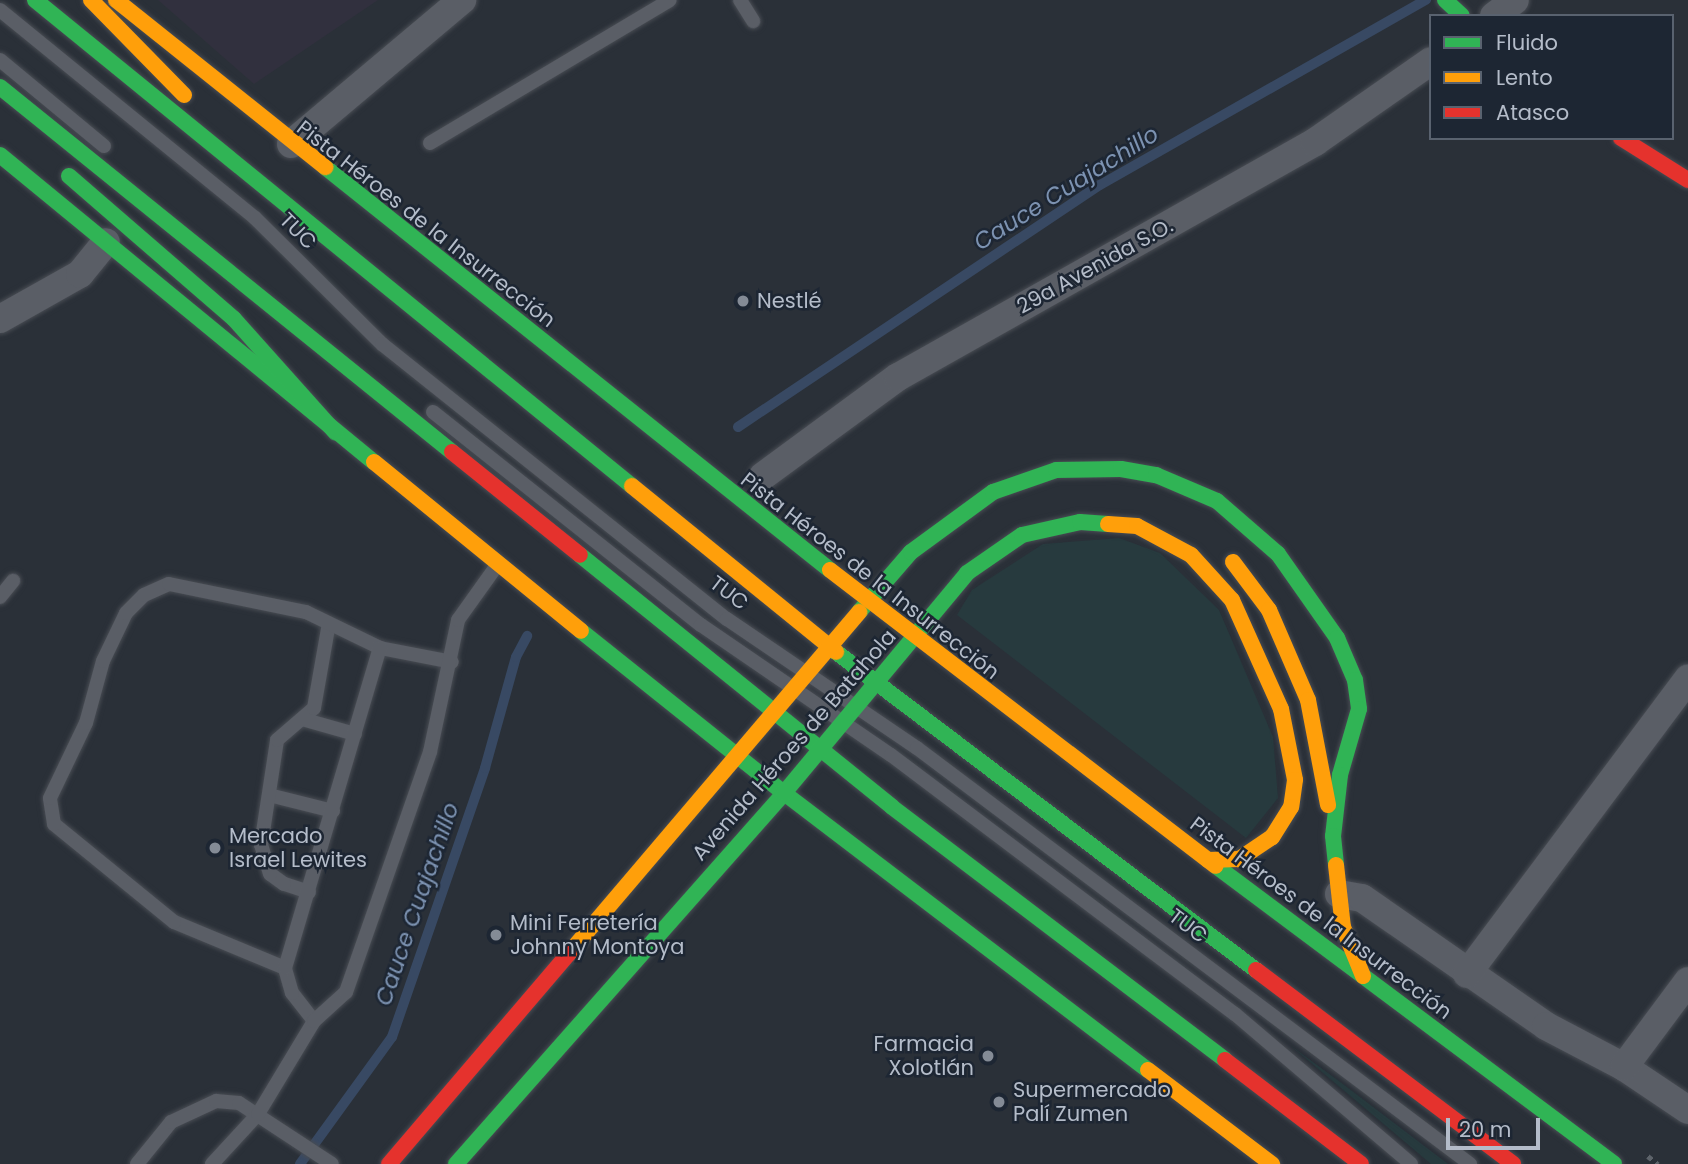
<!DOCTYPE html>
<html>
<head>
<meta charset="utf-8">
<style>
  body { margin:0 }
  #map { position:relative; width:1688px; height:1164px; overflow:hidden; background:#2a3038; font-family:Poppins,sans-serif }
  div>[style] { position:absolute }
  [style*='--x'] { left:calc(var(--x)*1px); top:calc(var(--y)*1px); width:calc(var(--w)*1px); rotate:calc(var(--a)*1deg) }
  .medical>* { inset:0; background:#31303e }
  .green>* { inset:0; background:#273a3e }
  .stream>* { height:10px; margin:-5px; padding:0 5px; transform-origin:5px; border-radius:5px; background:#384963 }
  .path>* { height:4.5px; margin-top:-2.25px; transform-origin:0; background:repeating-linear-gradient(90deg,#5d636a 0 5px,transparent 0 10px) }
  .roads { filter:drop-shadow(0 0 2px #484c53) drop-shadow(0 0 2px #484c53) }
  .lane>* { height:14px; margin:-7px; padding:0 7px; transform-origin:7px; border-radius:7px; background:#5a5e66 }
  .street>* { height:28px; margin:-14px; padding:0 14px; transform-origin:14px; border-radius:14px; background:#5a5e66 }
  .fast>* { height:16px; margin:-8px; padding:0 8px; transform-origin:8px; border-radius:8px; background:#30b455 }
  .slow>* { height:16px; margin:-8px; padding:0 8px; transform-origin:8px; border-radius:8px; background:#ff9f0a }
  .jam>* { height:16px; margin:-8px; padding:0 8px; transform-origin:8px; border-radius:8px; background:#e5322d }
  .dots>* { width:19px; height:19px; translate:-50% -50%; box-sizing:border-box; border:4px solid #1d2633; border-radius:50% }
  span { translate:-50% -50%; white-space:nowrap; text-align:center; line-height:1.15; -webkit-text-stroke:5px #1d2633; paint-order:stroke }
  .street-label { font-size:21px; color:#b4bcc9 }
  .poi-label { font-size:21px; color:#b4bcc9 }
  .left { translate:0 -50%; text-align:left }
  .right { translate:-100% -50%; text-align:right }
  .water-label { font-size:23px; color:#7c92b1; font-style:italic }
  .legend { position:absolute; left:1429px; top:14px; width:245px; height:126px; box-sizing:border-box; background:#1d2633; border:2px solid #59626f; margin:0; padding:9px 12px; list-style:none; font-size:21px; color:#b4bcc9 }
  .legend li { display:flex; align-items:center; gap:14px; height:35px }
  .legend b { width:35px; border:2px solid #59626f }
  .scale { position:absolute; left:1446px; top:1118px; width:94px; height:32px; box-sizing:border-box; border:4px solid #b4bcc9; border-top:0; padding-left:9px; font-size:21px; line-height:24px; white-space:nowrap; color:#b4bcc9; -webkit-text-stroke:5px #1d2633; paint-order:stroke }
</style>
</head>
<body>
<div id="map">
  <div class="medical">
    <i style="clip-path:polygon(158px 0,378px 0,254px 84px)"></i>
  </div>
  <div class="green">
    <i style="clip-path:polygon(1119px 538px,1160px 553px,1219px 610px,1273px 737px,1278px 798px,1246px 838px,957px 615px,972px 590px,1043px 544px)"></i>
    <i style="clip-path:polygon(1291px 1046px,1343px 1084px,1448px 1164px,1431px 1164px)"></i>
  </div>
  <div class="stream">
    <i style="--x:738;--y:427;--w:435;--a:-33.8"></i>
    <i style="--x:1100;--y:185;--w:375;--a:-29.6"></i>
    <i style="--x:300;--y:1164;--w:157;--a:-54.1"></i>
    <i style="--x:392;--y:1037;--w:285;--a:-70.9"></i>
    <i style="--x:485;--y:768;--w:115;--a:-74.4"></i>
    <i style="--x:516;--y:657;--w:24;--a:-62"></i>
  </div>
  <div class="path">
    <i style="--x:1648;--y:1156;--w:13;--a:39"></i>
  </div>
  <div class="roads">
    <div class="lane">
      <i style="--x:740;--y:0;--w:25;--a:58"></i>
      <i style="--x:0;--y:10;--w:329;--a:39.2"></i>
      <i style="--x:255;--y:218;--w:179;--a:44.8"></i>
      <i style="--x:382;--y:344;--w:441;--a:38.6"></i>
      <i style="--x:727;--y:619;--w:230;--a:34.2"></i>
      <i style="--x:917;--y:748;--w:692;--a:36.95"></i>
      <i style="--x:0;--y:60;--w:135;--a:39.6"></i>
      <i style="--x:430;--y:143;--w:279;--a:-30.8"></i>
      <i style="--x:433;--y:412;--w:342;--a:38.5"></i>
      <i style="--x:701;--y:625;--w:230;--a:34.4"></i>
      <i style="--x:891;--y:755;--w:431;--a:37"></i>
      <i style="--x:1235;--y:1014;--w:231;--a:40.4"></i>
      <i style="--x:0;--y:597;--w:21;--a:-51"></i>
      <i style="--x:302;--y:719;--w:55;--a:15.8"></i>
      <i style="--x:269;--y:795;--w:66;--a:14"></i>
      <i style="--x:309;--y:892;--w:26;--a:-162"></i>
      <i style="--x:284;--y:884;--w:17;--a:-144"></i>
      <i style="--x:270;--y:874;--w:30;--a:-107"></i>
      <i style="--x:261;--y:845;--w:106;--a:-81.3"></i>
      <i style="--x:277;--y:740;--w:49;--a:-40.9"></i>
      <i style="--x:314;--y:708;--w:86;--a:-80"></i>
      <i style="--x:285;--y:968;--w:120;--a:-157.5"></i>
      <i style="--x:174;--y:922;--w:155;--a:-140.8"></i>
      <i style="--x:54;--y:824;--w:26;--a:-99"></i>
      <i style="--x:50;--y:798;--w:83;--a:-64.4"></i>
      <i style="--x:86;--y:723;--w:64;--a:-74.7"></i>
      <i style="--x:103;--y:661;--w:53;--a:-64.4"></i>
      <i style="--x:126;--y:613;--w:25;--a:-45"></i>
      <i style="--x:144;--y:595;--w:27;--a:-24"></i>
      <i style="--x:169;--y:584;--w:140;--a:11.6"></i>
      <i style="--x:306;--y:612;--w:82;--a:25.9"></i>
      <i style="--x:380;--y:648;--w:73;--a:11"></i>
      <i style="--x:314;--y:1021;--w:36;--a:-128"></i>
      <i style="--x:292;--y:993;--w:26;--a:-106"></i>
      <i style="--x:285;--y:968;--w:334;--a:-73.5"></i>
      <i style="--x:137;--y:1164;--w:54;--a:-51"></i>
      <i style="--x:171;--y:1122;--w:50;--a:-25"></i>
      <i style="--x:216;--y:1101;--w:23;--a:5"></i>
      <i style="--x:239;--y:1103;--w:111;--a:33.3"></i>
      <i style="--x:212;--y:1164;--w:68;--a:-47.4"></i>
      <i style="--x:258;--y:1114;--w:109;--a:-58.9"></i>
      <i style="--x:314;--y:1021;--w:43;--a:-42.2"></i>
      <i style="--x:346;--y:992;--w:254;--a:-70.7"></i>
      <i style="--x:430;--y:752;--w:135;--a:-78"></i>
      <i style="--x:458;--y:620;--w:69;--a:-54.5"></i>
    </div>
    <div class="street">
      <i style="--x:1494;--y:16;--w:26;--a:-37"></i>
      <i style="--x:291;--y:144;--w:224;--a:-40.1"></i>
      <i style="--x:0;--y:319;--w:92;--a:-29.4"></i>
      <i style="--x:80;--y:274;--w:41;--a:-50.9"></i>
      <i style="--x:763;--y:476;--w:167;--a:-36.3"></i>
      <i style="--x:898;--y:377;--w:479;--a:-29.4"></i>
      <i style="--x:1315;--y:142;--w:141;--a:-34.9"></i>
      <i style="--x:1339;--y:894;--w:23;--a:10"></i>
      <i style="--x:1362;--y:898;--w:224;--a:34.8"></i>
      <i style="--x:1546;--y:1026;--w:88;--a:27.7"></i>
      <i style="--x:1624;--y:1067;--w:77;--a:33.9"></i>
      <i style="--x:1467;--y:974;--w:369;--a:-53.2"></i>
      <i style="--x:1624;--y:1067;--w:107;--a:-53.3"></i>
    </div>
    <div class="fast">
      <i style="--x:35;--y:0;--w:770;--a:39.15"></i>
      <i style="--x:1445;--y:0;--w:23;--a:43"></i>
      <i style="--x:0;--y:87;--w:581;--a:38.92"></i>
      <i style="--x:0;--y:155;--w:484;--a:39.4"></i>
      <i style="--x:325;--y:167;--w:646;--a:38.59"></i>
      <i style="--x:69;--y:176;--w:218;--a:40.9"></i>
      <i style="--x:234;--y:319;--w:152;--a:48.2"></i>
      <i style="--x:580;--y:555;--w:401;--a:38.9"></i>
      <i style="--x:892;--y:807;--w:418;--a:37.2"></i>
      <i style="--x:859;--y:612;--w:79;--a:-49.1"></i>
      <i style="--x:911;--y:552;--w:102;--a:-36.2"></i>
      <i style="--x:993;--y:492;--w:67;--a:-19.2"></i>
      <i style="--x:1056;--y:470;--w:65;--a:-0.9"></i>
      <i style="--x:1121;--y:469;--w:36;--a:10"></i>
      <i style="--x:1156;--y:475;--w:66;--a:23.1"></i>
      <i style="--x:1217;--y:501;--w:81;--a:41"></i>
      <i style="--x:1278;--y:554;--w:103;--a:54.9"></i>
      <i style="--x:1337;--y:638;--w:46;--a:66.8"></i>
      <i style="--x:1355;--y:680;--w:29;--a:82"></i>
      <i style="--x:1359;--y:709;--w:69;--a:106.1"></i>
      <i style="--x:1340;--y:775;--w:61;--a:96.5"></i>
      <i style="--x:1333;--y:836;--w:29;--a:84"></i>
      <i style="--x:581;--y:631;--w:260;--a:38.6"></i>
      <i style="--x:784;--y:793;--w:457;--a:37.3"></i>
      <i style="--x:836;--y:652;--w:527;--a:37.13"></i>
      <i style="--x:1216;--y:866;--w:497;--a:36.8"></i>
      <i style="--x:456;--y:1164;--w:495;--a:-48.5"></i>
      <i style="--x:784;--y:793;--w:286;--a:-50.2"></i>
      <i style="--x:967;--y:573;--w:67;--a:-34.6"></i>
      <i style="--x:1022;--y:535;--w:59;--a:-12.6"></i>
      <i style="--x:1080;--y:522;--w:28;--a:4"></i>
    </div>
    <div class="slow">
      <i style="--x:91;--y:0;--w:133;--a:45.6"></i>
      <i style="--x:116;--y:0;--w:268;--a:38.6"></i>
      <i style="--x:374;--y:462;--w:267;--a:39.2"></i>
      <i style="--x:632;--y:486;--w:263;--a:39.1"></i>
      <i style="--x:1108;--y:524;--w:29;--a:4"></i>
      <i style="--x:1137;--y:526;--w:61;--a:28.2"></i>
      <i style="--x:1191;--y:555;--w:61;--a:47.7"></i>
      <i style="--x:1232;--y:600;--w:120;--a:65.8"></i>
      <i style="--x:1281;--y:709;--w:72;--a:78.8"></i>
      <i style="--x:1295;--y:780;--w:27;--a:98"></i>
      <i style="--x:1291;--y:807;--w:36;--a:122"></i>
      <i style="--x:1272;--y:837;--w:40;--a:146"></i>
      <i style="--x:1239;--y:859;--w:31;--a:178"></i>
      <i style="--x:1233;--y:562;--w:60;--a:53.1"></i>
      <i style="--x:1269;--y:610;--w:98;--a:66.6"></i>
      <i style="--x:1308;--y:700;--w:107;--a:79.2"></i>
      <i style="--x:830;--y:570;--w:486;--a:37.5"></i>
      <i style="--x:1336;--y:865;--w:62;--a:83.6"></i>
      <i style="--x:1343;--y:927;--w:53;--a:67.8"></i>
      <i style="--x:569;--y:953;--w:448;--a:-49.6"></i>
      <i style="--x:1148;--y:1070;--w:156;--a:37.2"></i>
    </div>
    <div class="jam">
      <i style="--x:1621;--y:138;--w:79;--a:32.1"></i>
      <i style="--x:452;--y:452;--w:164;--a:38.8"></i>
      <i style="--x:1256;--y:970;--w:322;--a:37"></i>
      <i style="--x:1225;--y:1060;--w:171;--a:37.4"></i>
      <i style="--x:389;--y:1164;--w:277;--a:-49.5"></i>
    </div>
  </div>
  <div class="dots">
    <i style="left:743px;top:301px;background:#848b96"></i>
    <i style="left:215px;top:848px;background:#848b96"></i>
    <i style="left:496px;top:935px;background:#848b96"></i>
    <i style="left:988px;top:1056px;background:#848b96"></i>
    <i style="left:999px;top:1102px;background:#848b96"></i>
  </div>
  <div class="street-label">
    <span style="left:426px;top:224px;rotate:38deg">Pista Héroes de la Insurrección</span>
    <span style="left:298px;top:231px;rotate:45deg">TUC</span>
    <span style="left:1095px;top:266px;rotate:-29deg">29a Avenida S.O.</span>
    <span style="left:870px;top:576px;rotate:38deg">Pista Héroes de la Insurrección</span>
    <span style="left:729px;top:593px;rotate:37deg">TUC</span>
    <span style="left:794px;top:745px;rotate:-49deg">Avenida Héroes de Batahola</span>
    <span style="left:1321px;top:918px;rotate:37deg">Pista Héroes de la Insurrección</span>
    <span style="left:1188px;top:926px;rotate:37deg">TUC</span>
  </div>
  <div class="poi-label">
    <span class="left" style="left:757px;top:301px">Nestlé</span>
    <span class="left" style="left:229px;top:848px">Mercado<br>Israel Lewites</span>
    <span class="left" style="left:510px;top:935px">Mini Ferretería<br>Johnny Montoya</span>
    <span class="right" style="left:974px;top:1056px">Farmacia<br>Xolotlán</span>
    <span class="left" style="left:1013px;top:1102px">Supermercado<br>Palí Zumen</span>
  </div>
  <div class="water-label">
    <span style="left:1066px;top:188px;rotate:-32deg">Cauce Cuajachillo</span>
    <span style="left:417px;top:904px;rotate:-71deg">Cauce Cuajachillo</span>
  </div>
  <ul class="legend">
  <li><b style="height:9px;background:#30b455"></b>Fluido</li>
  <li><b style="height:9px;background:#ff9f0a"></b>Lento</li>
  <li><b style="height:9px;background:#e5322d"></b>Atasco</li>
  </ul>
  <div class="scale">20 m</div>
</div>
</body>
</html>
